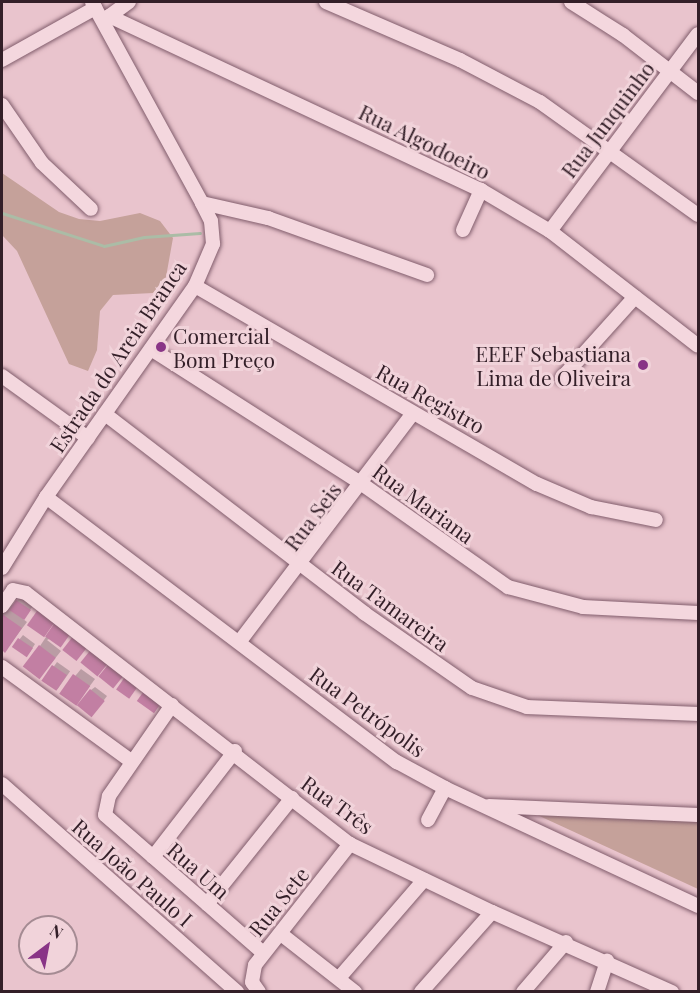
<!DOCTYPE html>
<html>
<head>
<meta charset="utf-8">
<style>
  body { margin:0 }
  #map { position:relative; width:700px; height:993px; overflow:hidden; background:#e9c4cd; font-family:"Playfair Display",serif }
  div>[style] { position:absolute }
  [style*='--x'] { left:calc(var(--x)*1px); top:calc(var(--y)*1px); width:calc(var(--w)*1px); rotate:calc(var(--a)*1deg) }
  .green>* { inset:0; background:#c5a19a }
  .shadow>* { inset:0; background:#0003; transform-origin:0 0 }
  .stream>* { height:3px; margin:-1.5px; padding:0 1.5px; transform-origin:1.5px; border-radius:1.5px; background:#abbca6 }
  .building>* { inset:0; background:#c27fa3; transform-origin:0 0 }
  .roads { filter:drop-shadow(0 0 2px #815d6c) drop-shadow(0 0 2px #815d6c) }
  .minor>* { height:14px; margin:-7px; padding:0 7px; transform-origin:7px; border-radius:7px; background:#f4d7de }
  .dots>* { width:16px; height:16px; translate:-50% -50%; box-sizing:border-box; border:3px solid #f1d3da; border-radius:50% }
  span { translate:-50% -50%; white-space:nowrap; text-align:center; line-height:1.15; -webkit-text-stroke:6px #f1d3da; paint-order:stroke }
  .street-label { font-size:21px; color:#331f28 }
  .poi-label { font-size:21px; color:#331f28 }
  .left { translate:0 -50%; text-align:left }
  .right { translate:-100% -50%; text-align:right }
  .frame { position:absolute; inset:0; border:3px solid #331f28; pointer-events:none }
  .north { position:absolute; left:18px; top:915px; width:60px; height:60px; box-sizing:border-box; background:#f1d3da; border:2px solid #a58b93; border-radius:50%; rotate:32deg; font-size:16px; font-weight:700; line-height:24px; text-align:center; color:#331f28 }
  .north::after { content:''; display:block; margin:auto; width:21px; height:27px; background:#893486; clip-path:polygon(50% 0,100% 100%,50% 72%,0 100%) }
</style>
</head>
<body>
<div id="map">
  <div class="green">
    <i style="clip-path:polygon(2px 173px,59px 212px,79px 219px,100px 221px,140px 213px,160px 221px,173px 238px,166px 277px,153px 293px,113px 295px,100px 311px,97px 350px,88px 371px,69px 364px,17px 251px,2px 235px)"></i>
    <i style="clip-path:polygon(507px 801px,698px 818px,698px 889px)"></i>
  </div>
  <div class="shadow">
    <i style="clip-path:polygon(21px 597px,33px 606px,23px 619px,27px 622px,5px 651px,2px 614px)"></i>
    <i style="clip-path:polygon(41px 609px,74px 627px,47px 640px,61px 651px,45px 671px,40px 646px,54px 625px)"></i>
    <i style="clip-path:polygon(23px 635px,35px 644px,30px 652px,14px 646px)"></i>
    <i style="left:57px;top:662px;width:16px;height:22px;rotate:35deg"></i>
    <i style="clip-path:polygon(81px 669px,95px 679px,81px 698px,61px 693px)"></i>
    <i style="clip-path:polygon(95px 687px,107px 696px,95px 712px,91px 690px)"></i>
  </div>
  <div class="stream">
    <i style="--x:2;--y:213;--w:107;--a:17.9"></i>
    <i style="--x:104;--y:246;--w:41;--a:-12.7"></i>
    <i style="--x:144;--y:237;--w:56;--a:-4.1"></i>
  </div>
  <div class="building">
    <i style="left:16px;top:600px;width:18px;height:12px;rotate:34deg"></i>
    <i style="left:39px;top:608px;width:21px;height:21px;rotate:35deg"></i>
    <i style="clip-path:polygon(2px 614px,22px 628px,5px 653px,2px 650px)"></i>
    <i style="left:56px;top:621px;width:19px;height:19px;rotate:35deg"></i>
    <i style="left:74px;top:635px;width:18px;height:19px;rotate:38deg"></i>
    <i style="left:18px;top:638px;width:18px;height:11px;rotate:34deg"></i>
    <i style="left:39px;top:645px;width:21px;height:27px;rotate:37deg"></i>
    <i style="left:93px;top:647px;width:22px;height:20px;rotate:39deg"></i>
    <i style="left:111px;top:661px;width:19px;height:20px;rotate:39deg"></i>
    <i style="left:52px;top:665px;width:18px;height:19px;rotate:34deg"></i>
    <i style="left:73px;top:674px;width:21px;height:24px;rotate:35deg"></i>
    <i style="left:127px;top:674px;width:16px;height:19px;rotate:35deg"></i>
    <i style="left:146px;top:688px;width:21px;height:16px;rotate:35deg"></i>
    <i style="left:90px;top:689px;width:19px;height:21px;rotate:39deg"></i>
  </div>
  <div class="roads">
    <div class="minor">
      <i style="--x:326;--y:2;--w:146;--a:23.4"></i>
      <i style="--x:460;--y:60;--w:90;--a:27.7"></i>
      <i style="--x:540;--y:102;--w:194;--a:35.6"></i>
      <i style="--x:571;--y:2;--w:62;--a:32.4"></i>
      <i style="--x:623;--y:35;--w:95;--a:37.7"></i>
      <i style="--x:109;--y:16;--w:411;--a:25.1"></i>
      <i style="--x:481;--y:190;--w:80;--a:30.7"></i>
      <i style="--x:550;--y:231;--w:187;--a:37.8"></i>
      <i style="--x:104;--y:20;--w:31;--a:-36"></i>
      <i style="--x:2;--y:60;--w:107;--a:-29.2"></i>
      <i style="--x:2;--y:105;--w:70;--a:55.4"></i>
      <i style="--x:42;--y:163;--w:67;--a:43.2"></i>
      <i style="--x:202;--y:203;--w:68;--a:12.8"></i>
      <i style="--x:268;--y:218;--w:169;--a:19.7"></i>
      <i style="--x:463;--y:230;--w:44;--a:-65.8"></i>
      <i style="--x:550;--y:231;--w:246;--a:-53.1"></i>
      <i style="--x:195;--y:286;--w:395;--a:30.1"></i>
      <i style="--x:537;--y:484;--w:59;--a:23.1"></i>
      <i style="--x:591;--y:507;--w:66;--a:11.3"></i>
      <i style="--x:151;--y:349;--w:250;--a:32.6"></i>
      <i style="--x:362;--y:484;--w:179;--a:35.2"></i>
      <i style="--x:508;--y:587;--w:78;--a:14.9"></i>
      <i style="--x:583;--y:607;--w:115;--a:3"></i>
      <i style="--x:2;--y:376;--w:106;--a:35.8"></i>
      <i style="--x:562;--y:378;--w:109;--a:-48"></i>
      <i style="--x:105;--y:414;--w:327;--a:37.5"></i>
      <i style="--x:364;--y:613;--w:131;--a:34.8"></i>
      <i style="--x:472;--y:688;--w:58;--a:19.1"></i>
      <i style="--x:527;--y:707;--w:171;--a:2.3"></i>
      <i style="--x:46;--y:497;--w:440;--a:37.1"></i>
      <i style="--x:397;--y:762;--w:55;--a:28.4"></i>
      <i style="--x:445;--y:788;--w:279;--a:25"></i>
      <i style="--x:2;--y:568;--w:84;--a:-58.2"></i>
      <i style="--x:46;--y:497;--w:258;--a:-54.8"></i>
      <i style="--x:195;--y:286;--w:46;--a:-66.8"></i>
      <i style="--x:213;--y:244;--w:23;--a:-95"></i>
      <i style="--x:211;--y:221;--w:20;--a:-117"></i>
      <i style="--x:202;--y:203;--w:229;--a:-118.7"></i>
      <i style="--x:2;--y:606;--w:19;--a:-55"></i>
      <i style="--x:13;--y:590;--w:13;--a:13"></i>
      <i style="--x:26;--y:593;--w:410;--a:37.8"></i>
      <i style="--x:350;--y:844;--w:157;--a:25.6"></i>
      <i style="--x:492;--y:912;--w:197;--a:24"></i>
      <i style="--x:240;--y:641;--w:286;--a:-52.8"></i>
      <i style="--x:2;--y:667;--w:160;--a:36.1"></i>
      <i style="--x:172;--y:705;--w:111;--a:124.7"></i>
      <i style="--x:109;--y:796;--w:19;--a:102"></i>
      <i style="--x:105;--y:815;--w:210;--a:41.1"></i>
      <i style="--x:2;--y:784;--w:314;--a:41.5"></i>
      <i style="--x:489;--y:806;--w:209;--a:2.5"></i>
      <i style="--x:428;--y:820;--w:36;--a:-62"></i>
      <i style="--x:153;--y:857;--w:134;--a:-52.3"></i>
      <i style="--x:207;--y:904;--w:136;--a:-51.3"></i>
      <i style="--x:281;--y:934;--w:94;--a:38.1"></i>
      <i style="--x:339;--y:978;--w:130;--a:-49.1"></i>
      <i style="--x:259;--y:992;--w:12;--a:-125"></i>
      <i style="--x:252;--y:982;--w:17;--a:-80"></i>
      <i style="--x:255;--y:965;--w:154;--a:-51.9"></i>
      <i style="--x:421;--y:992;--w:107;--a:-48.4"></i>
      <i style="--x:523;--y:992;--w:66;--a:-49.3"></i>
      <i style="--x:597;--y:992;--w:33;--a:-72"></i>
    </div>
  </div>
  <div class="dots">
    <i style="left:161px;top:347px;background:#893486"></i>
    <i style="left:643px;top:365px;background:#893486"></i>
  </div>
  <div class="street-label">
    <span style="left:607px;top:119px;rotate:-53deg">Rua Junquinho</span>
    <span style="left:425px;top:141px;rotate:26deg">Rua Algodoeiro</span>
    <span style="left:117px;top:356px;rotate:-56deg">Estrada do Areia Branca</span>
    <span style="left:431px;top:398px;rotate:29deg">Rua Registro</span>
    <span style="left:424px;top:503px;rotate:36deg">Rua Mariana</span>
    <span style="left:312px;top:516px;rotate:-53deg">Rua Seis</span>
    <span style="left:391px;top:605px;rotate:36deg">Rua Tamareira</span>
    <span style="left:368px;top:711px;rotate:36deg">Rua Petrópolis</span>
    <span style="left:338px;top:804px;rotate:36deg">Rua Três</span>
    <span style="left:199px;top:870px;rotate:41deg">Rua Um</span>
    <span style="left:133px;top:872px;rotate:41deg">Rua João Paulo I</span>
    <span style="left:278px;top:901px;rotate:-51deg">Rua Sete</span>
  </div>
  <div class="poi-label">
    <span class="left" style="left:173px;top:347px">Comercial<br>Bom Preço</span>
    <span class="right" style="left:631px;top:365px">EEEF Sebastiana<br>Lima de Oliveira</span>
  </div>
  <div class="frame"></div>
  <div class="north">N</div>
</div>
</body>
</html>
